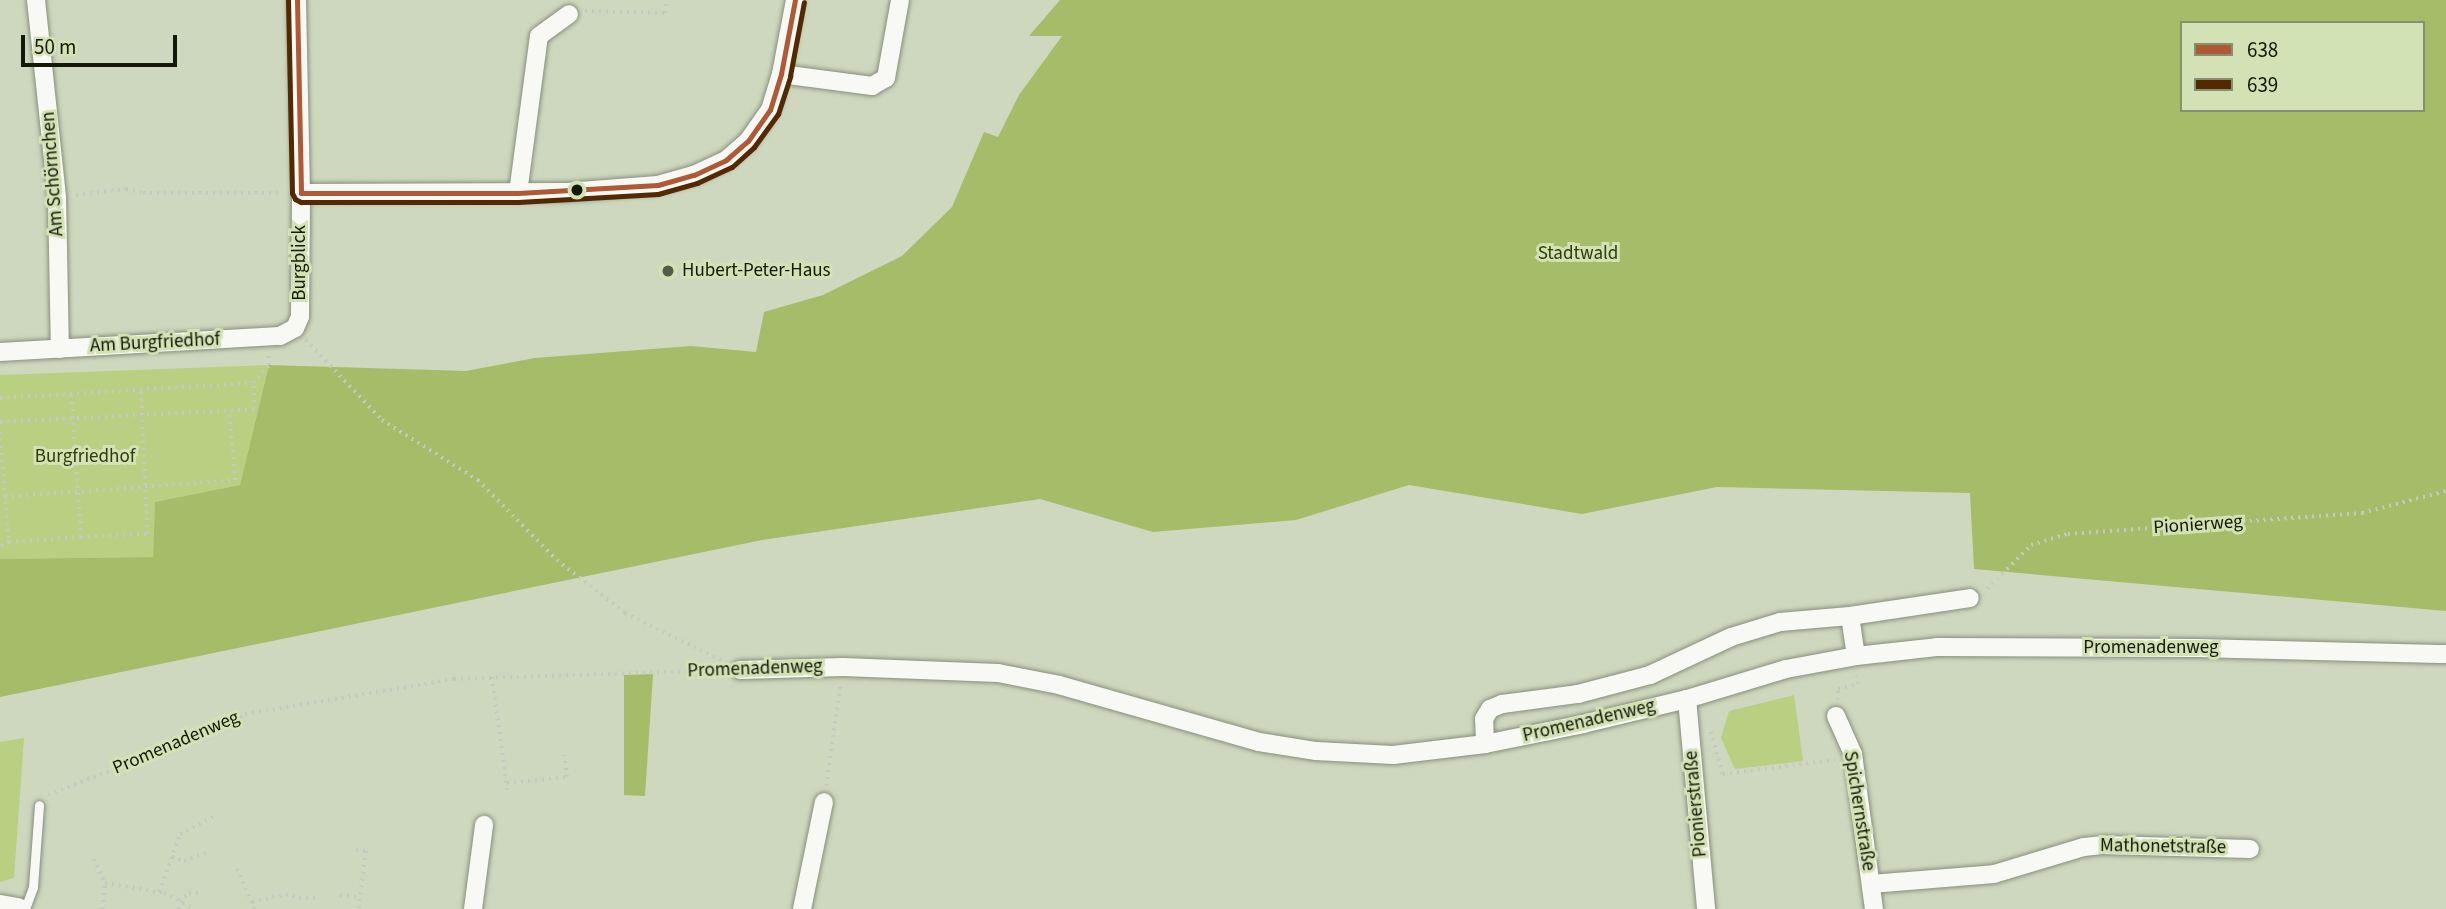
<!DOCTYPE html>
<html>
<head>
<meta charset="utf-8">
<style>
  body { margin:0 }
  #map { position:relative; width:2446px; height:909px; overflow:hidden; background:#ced8be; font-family:"Source Sans 3",sans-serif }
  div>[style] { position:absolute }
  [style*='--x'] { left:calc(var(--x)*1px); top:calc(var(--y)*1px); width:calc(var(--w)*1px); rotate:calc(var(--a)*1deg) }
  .green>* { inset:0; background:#b9d082 }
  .forest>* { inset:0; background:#a5bc68 }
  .path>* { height:3.5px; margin-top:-1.75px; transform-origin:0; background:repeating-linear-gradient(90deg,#c6c8c1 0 2px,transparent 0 7px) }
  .roads { filter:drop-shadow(0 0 2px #888f7b) drop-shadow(0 0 2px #888f7b) }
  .service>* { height:9px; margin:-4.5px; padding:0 4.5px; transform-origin:4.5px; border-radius:4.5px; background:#f8f9f5 }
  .minor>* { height:18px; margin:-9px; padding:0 9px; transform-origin:9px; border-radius:9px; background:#f8f9f5 }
  .tertiary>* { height:23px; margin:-11.5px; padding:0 11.5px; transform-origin:11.5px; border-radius:11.5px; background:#f8f9f5 }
  .bus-1>* { height:5px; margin:-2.5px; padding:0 2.5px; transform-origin:2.5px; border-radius:2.5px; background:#af5936 }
  .bus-2>* { height:5px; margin:-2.5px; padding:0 2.5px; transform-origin:2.5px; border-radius:2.5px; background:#542801 }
  .dots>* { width:19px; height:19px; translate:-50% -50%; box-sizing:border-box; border:4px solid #d2e2b4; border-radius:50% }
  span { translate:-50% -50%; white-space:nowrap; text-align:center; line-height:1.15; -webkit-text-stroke:6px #d2e2b4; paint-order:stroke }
  .street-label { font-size:19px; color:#131808 }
  .park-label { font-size:19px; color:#2f3c0a }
  .poi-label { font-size:19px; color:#131808 }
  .left { translate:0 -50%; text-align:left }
  .legend { position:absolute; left:2180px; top:21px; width:245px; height:91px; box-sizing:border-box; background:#d2e2b4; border:2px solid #86916f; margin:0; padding:9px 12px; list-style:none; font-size:21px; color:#131808 }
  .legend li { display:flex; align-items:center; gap:14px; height:35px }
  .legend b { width:35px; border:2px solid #86916f }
  .scale { position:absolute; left:21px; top:35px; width:156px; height:32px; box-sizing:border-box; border:4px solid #131808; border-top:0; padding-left:9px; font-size:21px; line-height:24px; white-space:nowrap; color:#131808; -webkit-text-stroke:5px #d2e2b4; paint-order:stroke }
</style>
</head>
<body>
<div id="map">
  <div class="green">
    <i style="clip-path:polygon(269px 365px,240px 485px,155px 502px,153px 557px,0 559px,0 375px)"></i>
    <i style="clip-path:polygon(1794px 695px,1803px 761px,1735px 769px,1721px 738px,1729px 711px)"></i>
    <i style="clip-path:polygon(24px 738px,14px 878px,0 882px,0 742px)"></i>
  </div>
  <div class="forest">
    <i style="clip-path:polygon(evenodd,1060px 0,2446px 0,2446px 611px,1974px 569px,1970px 493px,1717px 487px,1582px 514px,1409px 485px,1296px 520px,1153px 532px,1040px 499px,762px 540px,0 697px,0 559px,153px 557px,155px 502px,240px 485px,269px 365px,466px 371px,535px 358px,691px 346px,756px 352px,764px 312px,823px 295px,902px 256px,952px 207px,984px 132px,998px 137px,1019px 95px,1062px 36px,1029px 36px,1060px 0,2182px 23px,2423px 23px,2423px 110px,2182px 110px,2182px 23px)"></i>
    <i style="clip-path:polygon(653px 674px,645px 796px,624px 795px,624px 675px)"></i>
  </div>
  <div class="path">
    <i style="--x:585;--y:11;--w:80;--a:1.4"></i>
    <i style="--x:665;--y:13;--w:13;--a:-86"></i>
    <i style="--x:76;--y:195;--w:50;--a:-6.8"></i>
    <i style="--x:126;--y:189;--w:17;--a:13"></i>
    <i style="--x:143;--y:193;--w:138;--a:0"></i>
    <i style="--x:306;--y:340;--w:110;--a:46.5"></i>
    <i style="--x:382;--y:420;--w:113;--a:32"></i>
    <i style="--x:478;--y:480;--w:112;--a:45.4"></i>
    <i style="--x:557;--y:560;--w:86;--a:37.9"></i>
    <i style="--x:625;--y:613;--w:109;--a:26.1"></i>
    <i style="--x:0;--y:398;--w:253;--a:-3.4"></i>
    <i style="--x:0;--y:422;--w:254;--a:-2.9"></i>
    <i style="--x:254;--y:409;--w:26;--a:-92"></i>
    <i style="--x:253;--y:383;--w:24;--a:-48"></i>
    <i style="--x:269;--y:365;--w:11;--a:-95"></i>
    <i style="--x:0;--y:432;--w:110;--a:85.3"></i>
    <i style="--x:9;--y:542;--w:10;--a:151"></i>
    <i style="--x:5;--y:497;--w:231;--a:-4.2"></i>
    <i style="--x:235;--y:480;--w:69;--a:-95"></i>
    <i style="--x:81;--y:537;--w:66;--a:-2.6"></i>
    <i style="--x:147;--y:534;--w:144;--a:-92.4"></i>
    <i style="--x:9;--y:542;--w:72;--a:-4"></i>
    <i style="--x:81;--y:537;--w:142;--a:-94"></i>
    <i style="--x:1987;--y:589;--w:62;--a:-45"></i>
    <i style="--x:2031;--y:545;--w:39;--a:-17"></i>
    <i style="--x:2068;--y:534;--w:295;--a:-4.1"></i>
    <i style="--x:2362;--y:513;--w:87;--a:-14.7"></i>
    <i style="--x:492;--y:677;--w:116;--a:82.1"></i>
    <i style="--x:1837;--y:700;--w:11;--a:-85"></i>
    <i style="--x:1838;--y:689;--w:21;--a:-14"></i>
    <i style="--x:1858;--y:684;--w:8;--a:-104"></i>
    <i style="--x:1711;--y:732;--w:44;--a:74.1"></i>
    <i style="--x:1723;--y:774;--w:113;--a:-7.1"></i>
    <i style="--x:507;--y:783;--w:60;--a:-5.7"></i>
    <i style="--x:567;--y:777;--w:22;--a:-98"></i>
    <i style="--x:826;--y:786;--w:101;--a:-82"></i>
    <i style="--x:48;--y:795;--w:165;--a:-21.3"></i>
    <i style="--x:202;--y:735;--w:48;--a:-26"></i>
    <i style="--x:245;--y:714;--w:212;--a:-9.5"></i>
    <i style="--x:454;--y:679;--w:267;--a:-1.9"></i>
    <i style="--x:356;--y:850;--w:10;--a:6"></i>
    <i style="--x:366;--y:851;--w:58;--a:96.9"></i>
    <i style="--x:172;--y:857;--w:13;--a:18"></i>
    <i style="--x:184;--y:861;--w:23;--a:-20"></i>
    <i style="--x:94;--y:859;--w:26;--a:65"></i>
    <i style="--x:105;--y:883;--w:60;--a:9.6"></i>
    <i style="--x:164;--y:893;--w:34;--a:28"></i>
    <i style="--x:237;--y:869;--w:44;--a:65.8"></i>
    <i style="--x:159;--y:892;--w:62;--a:-70.1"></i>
    <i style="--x:180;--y:834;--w:38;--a:-27"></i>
    <i style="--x:340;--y:895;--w:19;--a:6"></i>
    <i style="--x:179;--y:901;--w:13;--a:-39"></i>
    <i style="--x:189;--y:893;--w:12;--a:0"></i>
    <i style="--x:252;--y:902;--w:35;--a:-13"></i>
    <i style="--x:286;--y:894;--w:14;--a:17"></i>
    <i style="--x:299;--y:898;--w:17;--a:0"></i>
    <i style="--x:102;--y:909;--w:26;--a:-83"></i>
    <i style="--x:178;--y:909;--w:8;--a:-50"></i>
  </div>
  <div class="roads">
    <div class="service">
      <i style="--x:25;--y:909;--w:23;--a:-70"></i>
      <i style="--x:33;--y:887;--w:82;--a:-85.8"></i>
    </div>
    <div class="minor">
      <i style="--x:36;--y:0;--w:198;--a:83.9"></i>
      <i style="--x:57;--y:197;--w:152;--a:88.9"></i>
      <i style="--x:781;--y:74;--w:92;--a:7.5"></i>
      <i style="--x:872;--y:86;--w:16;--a:-30"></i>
      <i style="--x:886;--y:78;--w:79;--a:-79.8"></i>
      <i style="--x:301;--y:193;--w:266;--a:-0.2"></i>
      <i style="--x:567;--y:192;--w:91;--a:-4.4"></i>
      <i style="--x:658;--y:185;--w:37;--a:-16"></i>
      <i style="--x:694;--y:175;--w:35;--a:-25"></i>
      <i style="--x:726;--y:160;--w:29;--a:-41"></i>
      <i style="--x:748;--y:141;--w:38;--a:-55"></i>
      <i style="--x:770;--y:110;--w:38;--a:-73"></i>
      <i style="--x:781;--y:74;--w:75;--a:-79.3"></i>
      <i style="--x:518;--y:193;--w:158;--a:-82.4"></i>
      <i style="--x:539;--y:36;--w:37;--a:-36"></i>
      <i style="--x:0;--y:352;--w:280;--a:-3.3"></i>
      <i style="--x:280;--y:336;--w:17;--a:-28"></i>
      <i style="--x:295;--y:328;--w:12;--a:-66"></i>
      <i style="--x:300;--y:317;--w:124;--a:-89.5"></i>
      <i style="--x:301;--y:193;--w:193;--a:-91.2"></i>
      <i style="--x:1850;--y:616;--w:40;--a:81.5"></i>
      <i style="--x:740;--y:670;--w:103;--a:-1.7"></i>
      <i style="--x:843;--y:667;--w:155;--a:2.2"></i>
      <i style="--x:998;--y:673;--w:62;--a:11.1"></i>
      <i style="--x:1059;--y:685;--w:208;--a:15.9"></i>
      <i style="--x:1259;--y:742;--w:58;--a:9"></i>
      <i style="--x:1316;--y:751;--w:77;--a:3"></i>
      <i style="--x:1393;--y:755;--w:93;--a:-6.8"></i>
      <i style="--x:1485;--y:744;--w:100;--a:-11.5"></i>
      <i style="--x:1583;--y:724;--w:107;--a:-13.5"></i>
      <i style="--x:1687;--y:699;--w:103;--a:-16.9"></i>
      <i style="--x:1786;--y:669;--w:71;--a:-10.5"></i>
      <i style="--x:1856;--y:656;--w:81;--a:-6.3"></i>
      <i style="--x:1937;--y:647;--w:259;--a:0.2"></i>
      <i style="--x:2196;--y:648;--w:250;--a:1.4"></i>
      <i style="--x:1687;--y:699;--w:211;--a:84.8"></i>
      <i style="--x:1836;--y:716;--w:42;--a:65.9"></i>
      <i style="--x:1853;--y:754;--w:156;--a:82.3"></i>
      <i style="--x:1485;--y:744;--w:25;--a:-92"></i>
      <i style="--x:1484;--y:719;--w:12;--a:-59"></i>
      <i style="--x:1490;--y:709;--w:13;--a:-23"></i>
      <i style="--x:1502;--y:704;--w:77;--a:-7.5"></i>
      <i style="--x:1578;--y:694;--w:74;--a:-14.8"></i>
      <i style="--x:1650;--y:675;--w:89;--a:-25.1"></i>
      <i style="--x:1731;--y:637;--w:51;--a:-17"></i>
      <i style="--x:1780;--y:622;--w:70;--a:-4.9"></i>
      <i style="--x:1850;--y:616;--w:121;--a:-8.5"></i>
      <i style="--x:1871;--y:884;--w:123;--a:-4.6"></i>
      <i style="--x:1994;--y:874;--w:94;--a:-16.7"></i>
      <i style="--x:2084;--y:847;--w:20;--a:-6"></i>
      <i style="--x:2104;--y:845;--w:146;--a:1.6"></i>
      <i style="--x:473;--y:909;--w:85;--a:-82.5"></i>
      <i style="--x:802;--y:909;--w:109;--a:-78.4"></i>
    </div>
    <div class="tertiary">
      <i style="--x:0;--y:906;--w:17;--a:10"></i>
    </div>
  </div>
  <div class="bus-1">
    <i style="--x:297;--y:0;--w:193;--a:88.8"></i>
    <i style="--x:301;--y:193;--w:217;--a:0"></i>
    <i style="--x:518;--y:193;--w:140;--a:-3.3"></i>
    <i style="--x:658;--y:185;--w:37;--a:-16"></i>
    <i style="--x:694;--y:175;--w:35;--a:-25"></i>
    <i style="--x:726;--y:160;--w:29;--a:-41"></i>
    <i style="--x:748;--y:141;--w:38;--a:-55"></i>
    <i style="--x:770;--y:110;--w:38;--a:-73"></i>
    <i style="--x:781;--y:74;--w:75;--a:-79.3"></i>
  </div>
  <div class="bus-2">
    <i style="--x:288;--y:0;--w:193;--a:88.8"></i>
    <i style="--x:292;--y:193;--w:7;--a:63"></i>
    <i style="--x:295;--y:199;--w:7;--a:27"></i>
    <i style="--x:301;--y:202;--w:217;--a:0"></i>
    <i style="--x:518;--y:202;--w:140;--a:-3.3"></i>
    <i style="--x:658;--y:194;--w:41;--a:-15.8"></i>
    <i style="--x:697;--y:183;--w:38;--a:-25"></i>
    <i style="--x:732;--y:167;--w:30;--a:-42"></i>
    <i style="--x:754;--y:147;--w:41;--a:-54"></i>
    <i style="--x:778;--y:114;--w:40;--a:-72"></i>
    <i style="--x:790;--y:76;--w:75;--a:-79.3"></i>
  </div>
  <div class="dots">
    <i style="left:577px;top:190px;background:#131808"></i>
    <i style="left:668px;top:271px;background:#545b48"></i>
  </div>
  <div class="street-label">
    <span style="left:53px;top:174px;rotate:-94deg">Am Schörnchen</span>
    <span style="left:300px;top:263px;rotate:-90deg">Burgblick</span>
    <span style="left:155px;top:343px;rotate:-3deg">Am Burgfriedhof</span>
    <span style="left:2198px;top:525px;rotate:-4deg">Pionierweg</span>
    <span style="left:2151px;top:648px">Promenadenweg</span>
    <span style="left:755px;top:669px;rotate:-2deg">Promenadenweg</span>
    <span style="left:1589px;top:721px;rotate:-13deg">Promenadenweg</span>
    <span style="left:176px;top:743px;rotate:-23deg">Promenadenweg</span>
    <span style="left:1696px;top:804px;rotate:-95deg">Pionierstraße</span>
    <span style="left:1859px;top:811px;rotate:81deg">Spichernstraße</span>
    <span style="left:2163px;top:847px;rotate:1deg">Mathonetstraße</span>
  </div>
  <div class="park-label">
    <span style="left:1578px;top:254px">Stadtwald</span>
    <span style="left:85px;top:457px">Burgfriedhof</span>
  </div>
  <div class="poi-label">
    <span class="left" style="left:682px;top:271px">Hubert-Peter-Haus</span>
  </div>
  <ul class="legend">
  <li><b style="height:9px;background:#af5936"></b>638</li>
  <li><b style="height:9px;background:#542801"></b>639</li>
  </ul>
  <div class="scale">50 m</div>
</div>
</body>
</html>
